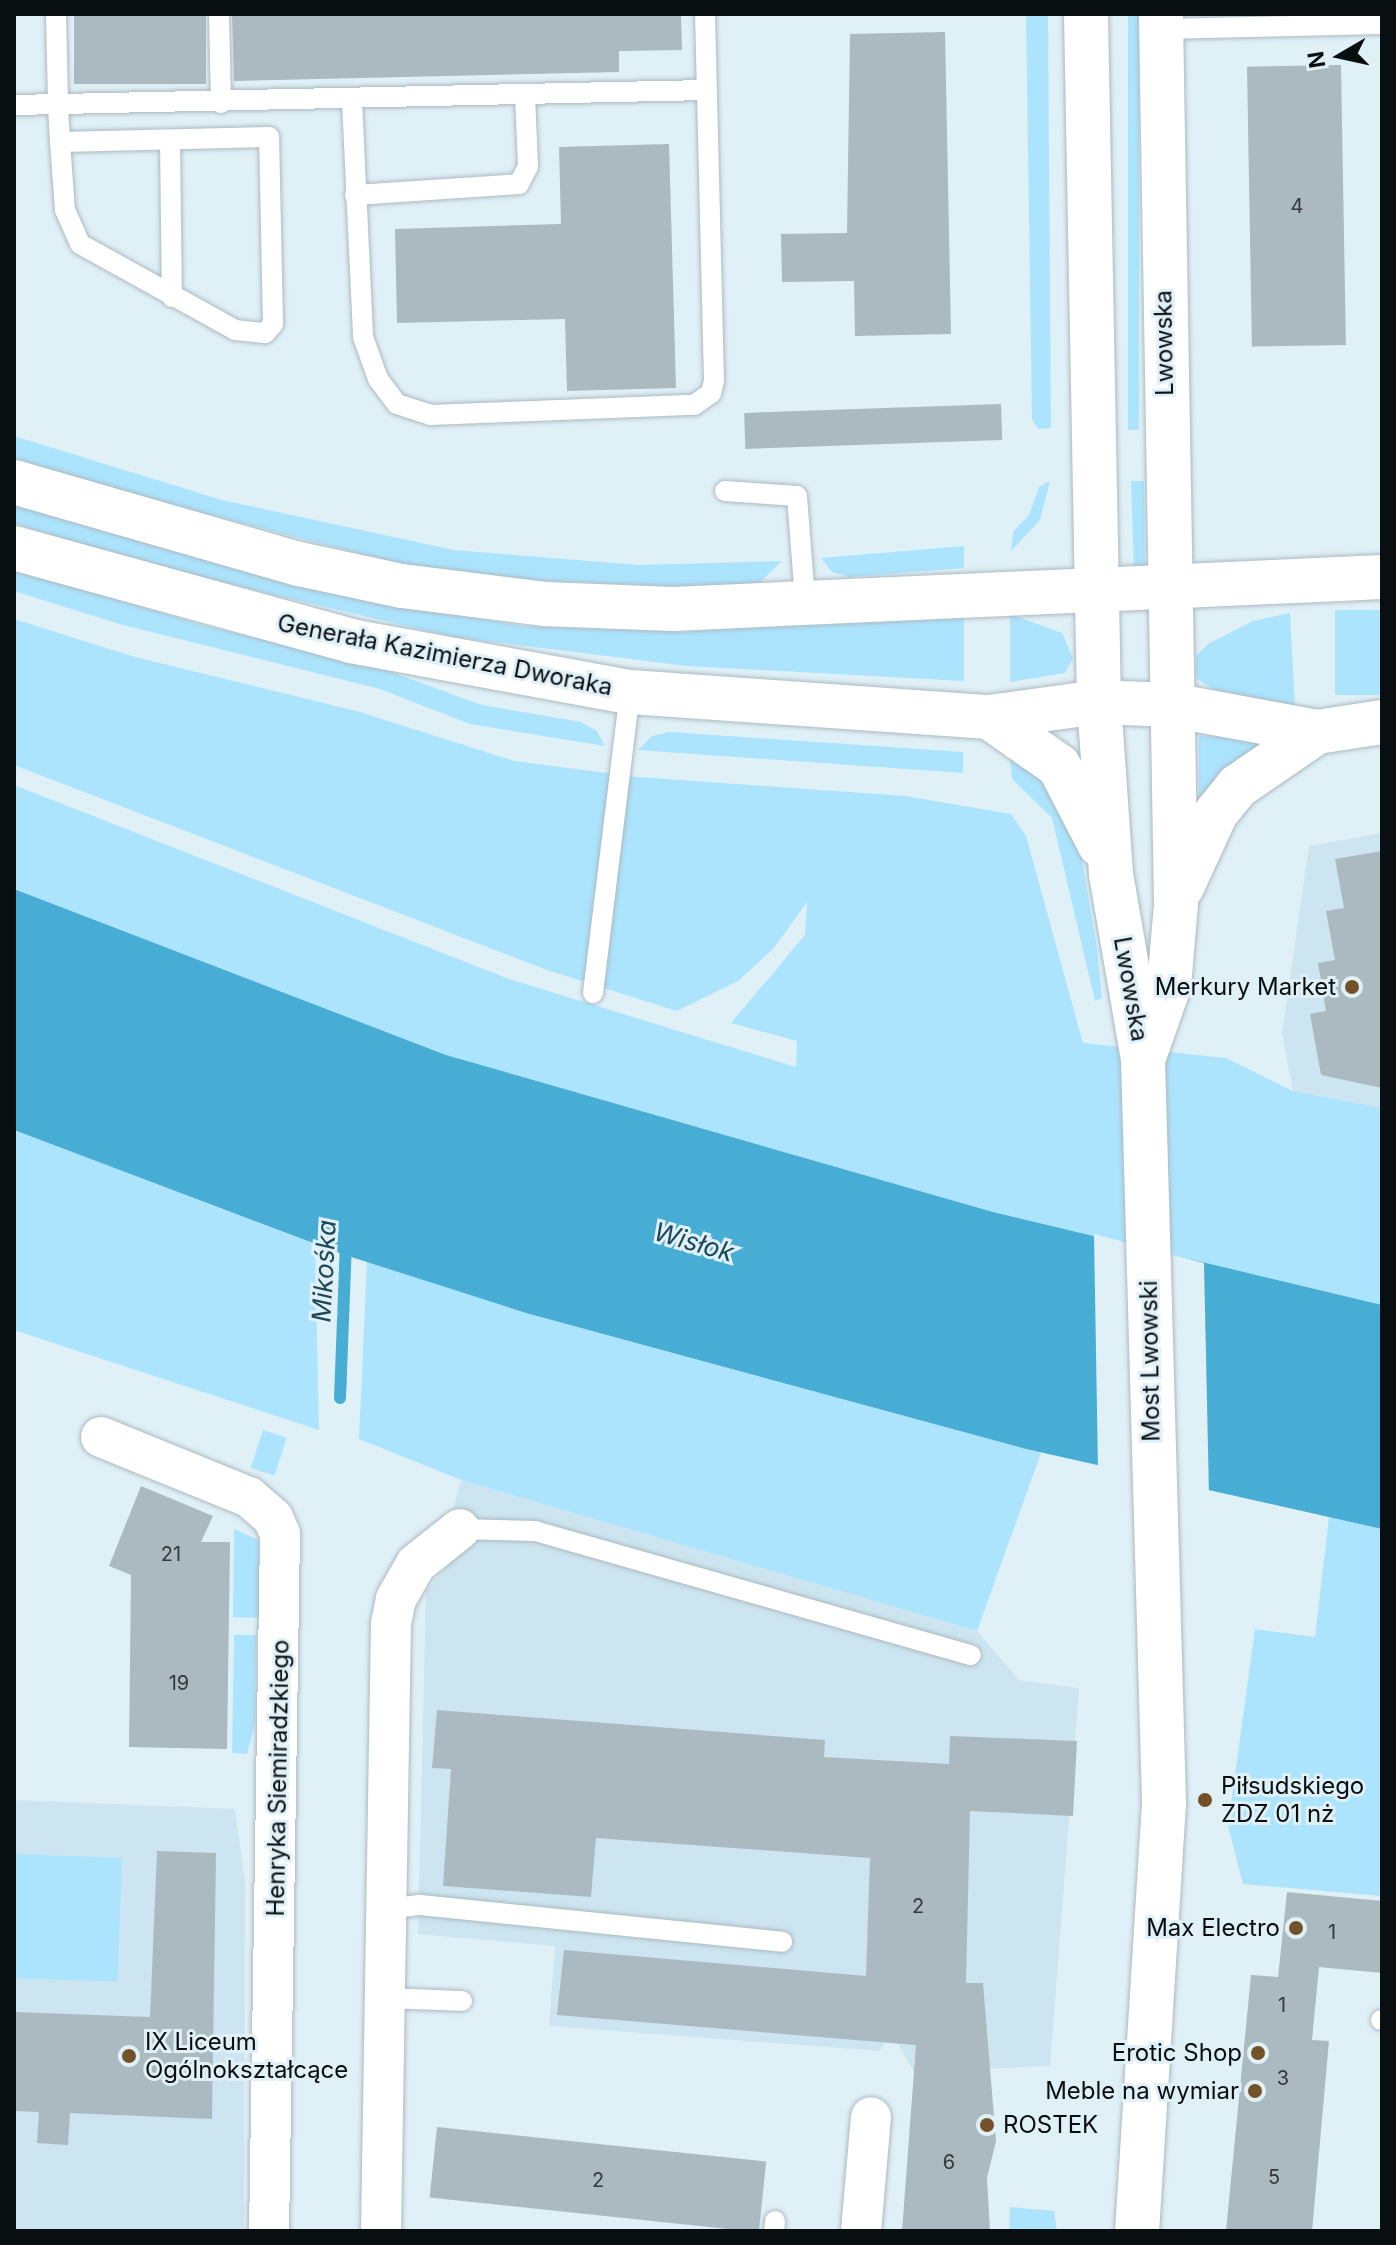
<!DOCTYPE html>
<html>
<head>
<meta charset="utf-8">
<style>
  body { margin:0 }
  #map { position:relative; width:1396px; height:2245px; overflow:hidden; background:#e0f0f7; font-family:Inter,sans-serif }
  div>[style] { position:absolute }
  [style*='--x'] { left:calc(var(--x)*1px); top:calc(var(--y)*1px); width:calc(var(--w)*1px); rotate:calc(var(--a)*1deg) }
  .built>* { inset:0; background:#cde5f0 }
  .green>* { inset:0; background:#ace4fd; transform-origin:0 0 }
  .water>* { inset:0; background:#48add4 }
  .pier>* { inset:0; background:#e0f0f7 }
  .stream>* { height:12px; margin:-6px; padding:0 6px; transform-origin:6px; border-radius:6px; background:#48add4 }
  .building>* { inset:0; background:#abb9c0; transform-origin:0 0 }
  .roads { filter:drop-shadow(0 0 2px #acbac1) drop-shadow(0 0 2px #acbac1) }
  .service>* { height:20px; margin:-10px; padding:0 10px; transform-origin:10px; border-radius:10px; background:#fff }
  .minor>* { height:40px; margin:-20px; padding:0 20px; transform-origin:20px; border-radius:20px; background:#fff }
  .secondary>* { height:44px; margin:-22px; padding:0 22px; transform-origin:22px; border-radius:22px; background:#fff }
  .dots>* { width:22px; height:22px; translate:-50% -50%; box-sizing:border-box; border:4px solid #e0f0f7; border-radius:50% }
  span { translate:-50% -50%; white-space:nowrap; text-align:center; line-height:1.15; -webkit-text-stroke:6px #e0f0f7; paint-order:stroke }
  .number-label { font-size:20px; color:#32393d }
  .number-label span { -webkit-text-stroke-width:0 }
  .street-label { font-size:24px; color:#090e11 }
  .poi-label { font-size:24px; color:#090e11 }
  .right { translate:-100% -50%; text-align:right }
  .left { translate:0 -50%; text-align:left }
  .water-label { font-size:26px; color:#1b4758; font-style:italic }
  .frame { position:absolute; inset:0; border:16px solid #090e11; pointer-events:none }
  .north { position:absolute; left:1300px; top:16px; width:80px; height:80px; -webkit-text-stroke:6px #e0f0f7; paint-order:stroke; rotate:261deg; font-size:22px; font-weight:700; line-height:32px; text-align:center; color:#090e11 }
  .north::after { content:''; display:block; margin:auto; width:28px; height:36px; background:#090e11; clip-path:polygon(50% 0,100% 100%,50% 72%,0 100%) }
</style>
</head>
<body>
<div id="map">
  <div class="built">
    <i style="clip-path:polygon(1382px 833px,1382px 1108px,1293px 1091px,1282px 1034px,1309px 846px)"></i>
    <i style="clip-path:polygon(461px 1480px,977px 1631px,1019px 1680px,1079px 1688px,1050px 2066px,914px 2072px,898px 2044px,885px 2043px,880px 2051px,549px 2026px,555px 1946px,418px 1934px,426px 1591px,467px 1543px,453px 1509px)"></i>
    <i style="clip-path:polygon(14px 1800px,235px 1809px,245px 1882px,244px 2231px,14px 2231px)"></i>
  </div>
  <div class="green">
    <i style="clip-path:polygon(1026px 14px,1048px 14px,1051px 428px,1038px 429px,1032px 419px)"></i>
    <i style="left:1128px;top:14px;width:11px;height:416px"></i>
    <i style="clip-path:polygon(14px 436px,222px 500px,454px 550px,639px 565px,782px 561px,758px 584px,689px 587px,527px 580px,396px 563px,84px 482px,14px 458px)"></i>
    <i style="clip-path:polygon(1050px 481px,1040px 520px,1011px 551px,1013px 532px,1029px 515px,1039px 487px)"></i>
    <i style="clip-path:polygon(1131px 481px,1144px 481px,1145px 565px,1134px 570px)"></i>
    <i style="clip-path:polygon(14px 504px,296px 586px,521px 626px,684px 632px,964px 613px,964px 681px,687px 666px,453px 637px,140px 563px,14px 523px)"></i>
    <i style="clip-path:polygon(964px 546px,964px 568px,850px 577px,832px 572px,821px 558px)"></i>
    <i style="clip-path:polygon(14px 568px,205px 626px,372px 665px,482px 705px,581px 722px,597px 731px,605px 746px,470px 724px,380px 689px,119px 624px,14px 591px)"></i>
    <i style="left:1382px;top:610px;width:85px;height:47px;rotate:90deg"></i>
    <i style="clip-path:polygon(1290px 613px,1295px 708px,1227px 698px,1196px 678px,1196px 656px,1208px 644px,1253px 621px)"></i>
    <i style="clip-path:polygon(1010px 614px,1062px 633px,1073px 658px,1065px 673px,1010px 682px)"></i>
    <i style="clip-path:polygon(14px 619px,135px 657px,360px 712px,514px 761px,638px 777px,905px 796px,1011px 814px,1026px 836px,1083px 1043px,1226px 1058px,1293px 1091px,1382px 1108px,1382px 1305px,993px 1212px,446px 1055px,14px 889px,14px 785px,509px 979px,796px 1067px,797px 1041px,731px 1023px,805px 935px,807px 902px,773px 949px,738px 981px,677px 1011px,547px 970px,14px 765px)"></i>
    <i style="clip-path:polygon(669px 732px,963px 752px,963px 773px,638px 750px,652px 736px)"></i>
    <i style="clip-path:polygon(1199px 736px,1235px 737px,1267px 743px,1199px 802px)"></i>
    <i style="clip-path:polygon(1010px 758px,1039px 772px,1076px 824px,1097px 949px,1102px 998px,1095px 1001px,1052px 818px,1012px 779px)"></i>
    <i style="clip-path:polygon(14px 1130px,315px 1244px,319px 1430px,14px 1330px)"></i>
    <i style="clip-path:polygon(367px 1262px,526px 1313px,1041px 1453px,977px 1631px,461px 1480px,359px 1439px)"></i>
    <i style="left:263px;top:1430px;width:25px;height:40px;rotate:18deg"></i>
    <i style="clip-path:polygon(1329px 1517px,1382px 1529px,1382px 1896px,1243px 1884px,1228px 1826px,1255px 1629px,1315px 1637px)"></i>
    <i style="clip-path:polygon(234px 1529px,259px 1540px,260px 1618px,233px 1617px)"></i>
    <i style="clip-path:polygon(234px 1635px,256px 1635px,255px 1723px,247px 1754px,232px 1753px)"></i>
    <i style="left:14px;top:1854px;width:108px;height:124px;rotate:2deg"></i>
    <i style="clip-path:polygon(1010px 2207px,1054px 2211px,1057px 2231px,1009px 2231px)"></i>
  </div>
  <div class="water">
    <i style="clip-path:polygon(14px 889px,446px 1055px,993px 1212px,1382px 1305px,1382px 1529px,1026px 1449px,526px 1313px,345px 1255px,14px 1130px)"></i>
  </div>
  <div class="pier">
    <i style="clip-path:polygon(1094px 1234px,1204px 1263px,1209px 1495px,1098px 1470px)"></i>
  </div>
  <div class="stream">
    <i style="--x:340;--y:1398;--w:156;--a:-87.8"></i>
  </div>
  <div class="building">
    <i style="left:74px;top:14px;width:132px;height:70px"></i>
    <i style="clip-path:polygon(232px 14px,681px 14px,682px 50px,619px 51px,619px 72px,234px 81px)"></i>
    <i style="clip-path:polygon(945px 32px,951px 334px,855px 336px,854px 281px,782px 282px,781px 234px,847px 233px,850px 34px)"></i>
    <i style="left:1341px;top:65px;width:280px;height:94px;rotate:89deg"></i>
    <i style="clip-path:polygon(669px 144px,676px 388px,567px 391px,565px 319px,397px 323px,395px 229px,561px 224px,559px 147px)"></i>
    <i style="left:1001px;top:404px;width:36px;height:257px;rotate:88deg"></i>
    <i style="clip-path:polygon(1382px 851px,1382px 1088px,1321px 1075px,1310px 1014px,1326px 1011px,1318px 963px,1335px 960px,1326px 911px,1344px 908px,1335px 859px)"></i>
    <i style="clip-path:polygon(141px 1486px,213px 1516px,201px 1542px,230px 1542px,227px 1749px,129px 1747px,131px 1575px,109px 1566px)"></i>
    <i style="clip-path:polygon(437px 1710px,825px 1740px,824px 1757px,949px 1764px,950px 1736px,1077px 1741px,1073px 1816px,970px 1811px,966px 1983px,983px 1983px,996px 2141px,987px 2178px,990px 2231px,902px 2231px,916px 2045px,557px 2015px,564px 1950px,866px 1976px,870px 1858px,596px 1838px,591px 1897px,443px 1886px,451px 1769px,432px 1768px)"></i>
    <i style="clip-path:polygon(157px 1851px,216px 1853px,212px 2119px,70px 2113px,68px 2145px,37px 2143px,39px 2112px,14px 2111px,14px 2012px,150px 2017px)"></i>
    <i style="clip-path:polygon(1287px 1892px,1382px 1901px,1382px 1973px,1319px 1967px,1312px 2040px,1329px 2041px,1312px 2231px,1226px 2231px,1251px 1975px,1278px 1977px)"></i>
    <i style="left:437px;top:2127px;width:331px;height:71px;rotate:6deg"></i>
  </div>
  <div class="roads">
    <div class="service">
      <i style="--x:56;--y:14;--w:91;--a:88.7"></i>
      <i style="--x:58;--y:105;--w:37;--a:87"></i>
      <i style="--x:60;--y:142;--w:68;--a:85.8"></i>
      <i style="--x:65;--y:210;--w:37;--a:66"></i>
      <i style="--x:80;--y:244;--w:177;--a:29"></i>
      <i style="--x:235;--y:330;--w:30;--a:6"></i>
      <i style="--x:265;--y:333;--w:12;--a:-48"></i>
      <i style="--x:273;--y:324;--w:187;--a:-91.2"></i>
      <i style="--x:269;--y:137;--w:209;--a:178.6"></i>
      <i style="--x:219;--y:14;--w:89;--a:88.7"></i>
      <i style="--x:1161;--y:29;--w:221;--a:-1.3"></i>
      <i style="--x:352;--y:101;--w:236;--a:87.3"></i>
      <i style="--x:363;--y:337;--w:45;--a:70.3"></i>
      <i style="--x:378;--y:379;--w:31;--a:53"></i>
      <i style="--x:397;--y:404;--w:35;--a:18"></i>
      <i style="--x:430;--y:415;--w:264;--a:-2.2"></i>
      <i style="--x:694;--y:405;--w:21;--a:-35"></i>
      <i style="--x:711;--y:393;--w:12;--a:-76"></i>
      <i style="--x:714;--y:381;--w:367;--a:-91.4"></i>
      <i style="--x:14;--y:105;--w:692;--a:-1.24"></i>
      <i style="--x:170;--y:140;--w:157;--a:89.3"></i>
      <i style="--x:355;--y:195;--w:164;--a:-3.8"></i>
      <i style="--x:519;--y:184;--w:20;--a:-63"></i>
      <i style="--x:528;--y:166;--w:71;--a:-92.4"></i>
      <i style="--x:725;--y:491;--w:72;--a:4"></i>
      <i style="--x:797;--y:496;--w:105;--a:85.6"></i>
      <i style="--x:593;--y:993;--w:303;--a:-83"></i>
      <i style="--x:460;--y:1529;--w:75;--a:1.5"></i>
      <i style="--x:535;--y:1531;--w:453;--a:15.9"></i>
      <i style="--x:386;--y:1909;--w:34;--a:-7"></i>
      <i style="--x:420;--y:1905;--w:364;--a:5.8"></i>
      <i style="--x:384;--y:1998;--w:78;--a:2.2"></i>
      <i style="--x:1381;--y:2020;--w:1;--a:0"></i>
      <i style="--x:774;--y:2231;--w:10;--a:-84"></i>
    </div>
    <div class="minor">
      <i style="--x:101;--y:1437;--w:160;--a:22.1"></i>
      <i style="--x:249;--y:1497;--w:32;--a:41"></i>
      <i style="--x:273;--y:1518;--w:17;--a:66"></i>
      <i style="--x:280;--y:1534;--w:697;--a:90.9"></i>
      <i style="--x:381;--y:2231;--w:607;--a:-89.06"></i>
      <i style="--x:391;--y:1624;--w:25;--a:-79"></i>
      <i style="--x:396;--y:1599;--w:40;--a:-60.3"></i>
      <i style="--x:416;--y:1564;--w:56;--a:-38.5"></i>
      <i style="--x:861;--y:2231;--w:114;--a:-85"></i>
    </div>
    <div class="secondary">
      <i style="--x:1086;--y:14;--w:688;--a:88.92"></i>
      <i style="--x:1099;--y:702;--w:172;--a:86"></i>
      <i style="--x:1111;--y:874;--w:188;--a:80.2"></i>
      <i style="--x:1143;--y:1059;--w:744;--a:88.38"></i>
      <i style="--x:1164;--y:1803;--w:429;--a:93.6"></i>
      <i style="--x:14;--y:482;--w:297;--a:16.1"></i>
      <i style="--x:299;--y:564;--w:105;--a:12.1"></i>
      <i style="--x:402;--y:586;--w:143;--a:7.2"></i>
      <i style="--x:544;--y:604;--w:129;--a:2.2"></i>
      <i style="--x:673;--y:609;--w:710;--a:-2.58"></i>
      <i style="--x:14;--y:548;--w:350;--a:15.4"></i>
      <i style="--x:351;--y:641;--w:284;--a:10.4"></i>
      <i style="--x:630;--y:692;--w:360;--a:4"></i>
      <i style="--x:989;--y:717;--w:111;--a:-7.8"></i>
      <i style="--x:1099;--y:702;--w:72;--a:2.4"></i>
      <i style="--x:1171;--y:705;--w:148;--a:10.5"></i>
      <i style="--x:1317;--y:732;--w:66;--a:-8.7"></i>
      <i style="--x:989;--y:717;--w:85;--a:35"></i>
      <i style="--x:1059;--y:766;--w:89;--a:62.6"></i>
      <i style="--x:1182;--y:887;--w:81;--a:-65.3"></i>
      <i style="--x:1216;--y:813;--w:35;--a:-51"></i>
      <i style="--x:1238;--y:786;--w:96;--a:-34.4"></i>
      <i style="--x:1144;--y:1057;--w:75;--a:-70.6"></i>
      <i style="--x:1169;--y:986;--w:82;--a:-85.1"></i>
      <i style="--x:1176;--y:904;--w:890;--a:-90.97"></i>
    </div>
  </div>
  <div class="dots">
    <i style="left:1352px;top:987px;background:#735229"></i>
    <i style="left:1205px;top:1800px;background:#735229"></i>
    <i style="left:1296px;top:1928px;background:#735229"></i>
    <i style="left:1258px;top:2053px;background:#735229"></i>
    <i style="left:129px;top:2056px;background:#735229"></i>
    <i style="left:1255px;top:2091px;background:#735229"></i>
    <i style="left:987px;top:2125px;background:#735229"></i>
  </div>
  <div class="number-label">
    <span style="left:1297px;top:206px">4</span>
    <span style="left:171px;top:1554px">21</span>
    <span style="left:179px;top:1683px">19</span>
    <span style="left:918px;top:1906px">2</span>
    <span style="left:1332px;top:1932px">1</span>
    <span style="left:1282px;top:2005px">1</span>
    <span style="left:1283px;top:2078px">3</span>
    <span style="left:949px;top:2162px">6</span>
    <span style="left:1274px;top:2177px">5</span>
    <span style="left:598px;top:2180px">2</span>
  </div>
  <div class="street-label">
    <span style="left:1164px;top:343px;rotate:-91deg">Lwowska</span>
    <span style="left:445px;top:655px;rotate:11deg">Generała Kazimierza Dworaka</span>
    <span style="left:1131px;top:989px;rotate:80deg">Lwowska</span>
    <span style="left:1150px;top:1361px;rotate:-91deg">Most Lwowski</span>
    <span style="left:278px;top:1778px;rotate:-89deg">Henryka Siemiradzkiego</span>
  </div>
  <div class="poi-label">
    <span class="right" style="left:1336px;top:987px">Merkury Market</span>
    <span class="left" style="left:1221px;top:1800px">Piłsudskiego<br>ZDZ 01 nż</span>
    <span class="right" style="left:1280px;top:1928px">Max Electro</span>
    <span class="left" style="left:145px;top:2056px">IX Liceum<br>Ogólnokształcące</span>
    <span class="right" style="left:1242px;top:2053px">Erotic Shop</span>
    <span class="right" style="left:1239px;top:2091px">Meble na wymiar</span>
    <span class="left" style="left:1003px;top:2125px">ROSTEK</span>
  </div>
  <div class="water-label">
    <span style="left:694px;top:1242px;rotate:16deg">Wisłok</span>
    <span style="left:324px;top:1271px;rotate:-87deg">Mikośka</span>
  </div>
  <div class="frame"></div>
  <div class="north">N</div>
</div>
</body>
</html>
